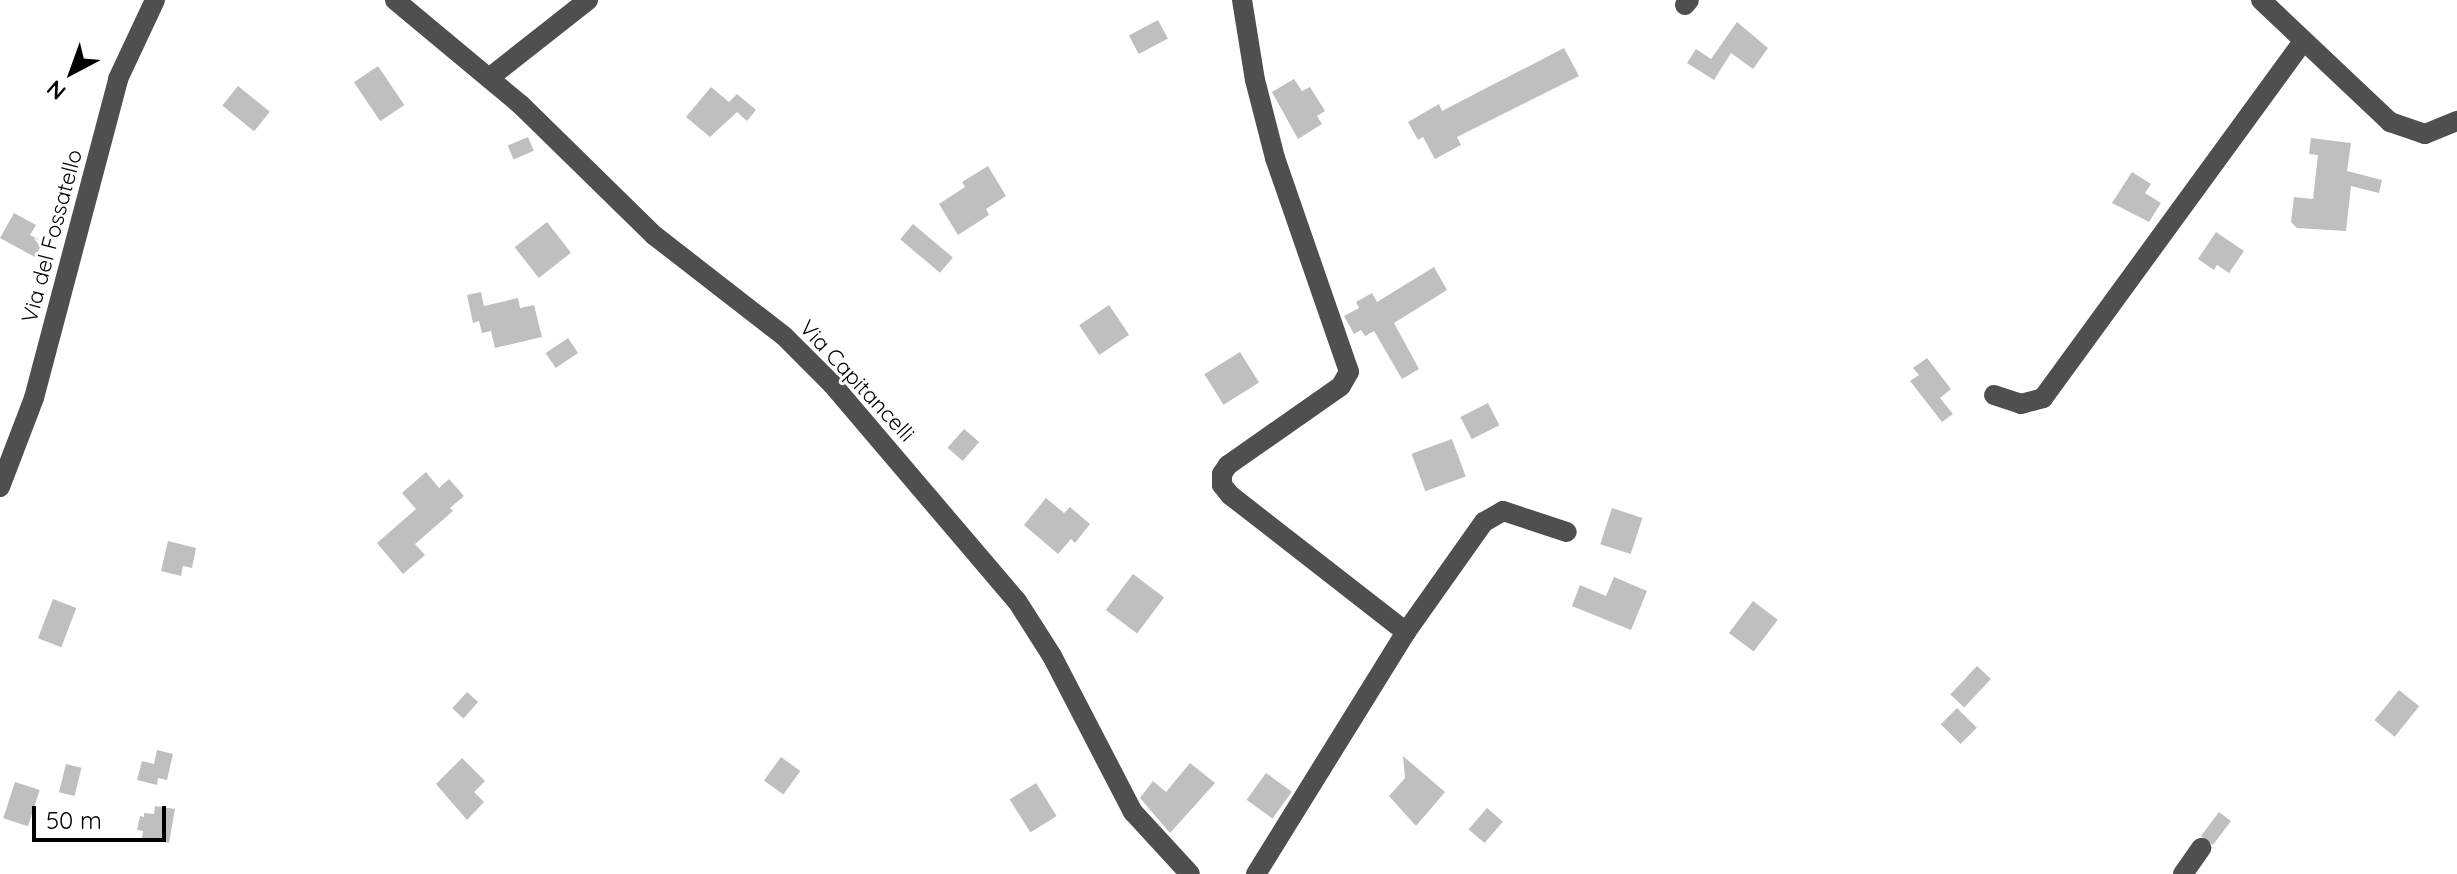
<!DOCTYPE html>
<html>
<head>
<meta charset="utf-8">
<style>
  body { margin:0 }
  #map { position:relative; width:2457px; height:874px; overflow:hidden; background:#fff; font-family:Quicksand,sans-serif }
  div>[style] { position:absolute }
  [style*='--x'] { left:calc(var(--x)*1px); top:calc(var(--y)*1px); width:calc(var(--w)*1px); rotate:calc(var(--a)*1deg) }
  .building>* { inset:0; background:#bfbfbf; transform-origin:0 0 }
  .minor>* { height:20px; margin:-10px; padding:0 10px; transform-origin:10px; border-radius:10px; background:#4f4f4f }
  span { translate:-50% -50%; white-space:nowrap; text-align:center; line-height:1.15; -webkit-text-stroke:6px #fff; paint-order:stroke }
  .street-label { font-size:22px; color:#000 }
  .north { position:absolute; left:32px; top:32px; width:80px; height:80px; -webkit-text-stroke:6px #fff; paint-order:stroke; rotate:221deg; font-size:22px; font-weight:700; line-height:32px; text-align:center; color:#000 }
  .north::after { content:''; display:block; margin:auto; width:28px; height:36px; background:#000; clip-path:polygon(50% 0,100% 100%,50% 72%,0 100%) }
  .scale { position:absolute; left:32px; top:806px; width:134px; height:36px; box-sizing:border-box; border:4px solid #000; border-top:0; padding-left:10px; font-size:24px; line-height:28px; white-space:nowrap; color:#000; -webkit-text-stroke:6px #fff; paint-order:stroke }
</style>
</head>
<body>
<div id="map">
  <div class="building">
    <i style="left:1158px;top:20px;width:21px;height:33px;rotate:62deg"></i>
    <i style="clip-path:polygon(1737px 22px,1768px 48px,1753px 69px,1731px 53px,1714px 80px,1687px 63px,1696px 49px,1711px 59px)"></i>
    <i style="clip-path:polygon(1564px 48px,1579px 76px,1457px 137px,1461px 145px,1435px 159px,1423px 137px,1418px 140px,1408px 122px,1439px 104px,1442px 111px)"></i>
    <i style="left:378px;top:66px;width:47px;height:29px;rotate:56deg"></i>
    <i style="clip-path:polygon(1294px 79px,1302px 91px,1310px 87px,1325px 111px,1317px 116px,1322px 124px,1298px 139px,1272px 92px)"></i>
    <i style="left:238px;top:86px;width:41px;height:25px;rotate:39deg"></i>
    <i style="clip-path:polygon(711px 87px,729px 102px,737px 94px,756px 110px,747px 121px,737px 112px,710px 137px,686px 117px)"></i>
    <i style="left:528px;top:137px;width:15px;height:22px;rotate:67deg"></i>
    <i style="clip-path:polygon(2311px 138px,2351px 143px,2347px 171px,2382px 180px,2379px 193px,2351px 186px,2346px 231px,2297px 228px,2291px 222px,2294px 197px,2313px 199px,2318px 155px,2309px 154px)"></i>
    <i style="clip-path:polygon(988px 166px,1006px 196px,986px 209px,989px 215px,958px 235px,939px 204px,965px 187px,962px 182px)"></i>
    <i style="clip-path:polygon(2132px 172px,2151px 184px,2145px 193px,2161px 203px,2149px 222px,2112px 203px)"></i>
    <i style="clip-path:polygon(14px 213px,36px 225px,30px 235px,43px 242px,35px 257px,0 238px)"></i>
    <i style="left:547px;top:222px;width:39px;height:41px;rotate:52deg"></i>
    <i style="left:913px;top:224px;width:52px;height:20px;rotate:40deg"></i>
    <i style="clip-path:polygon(2216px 232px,2244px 251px,2229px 273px,2217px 265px,2214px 270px,2198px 259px)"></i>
    <i style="clip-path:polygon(1434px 267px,1447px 290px,1394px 323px,1419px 369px,1402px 379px,1374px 331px,1365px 336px,1361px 330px,1354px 334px,1344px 316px,1359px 308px,1356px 302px,1372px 293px,1377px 302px)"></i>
    <i style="clip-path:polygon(481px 292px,484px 306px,518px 298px,520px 308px,534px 305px,542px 337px,495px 348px,491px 331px,482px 333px,479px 321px,473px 323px,467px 295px)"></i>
    <i style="left:1109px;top:305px;width:36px;height:36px;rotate:56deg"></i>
    <i style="left:568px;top:338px;width:18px;height:27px;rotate:56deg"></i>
    <i style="left:1240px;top:352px;width:36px;height:42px;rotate:58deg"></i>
    <i style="clip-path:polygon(1927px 358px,1951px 389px,1940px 398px,1953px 414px,1942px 422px,1910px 381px,1919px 375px,1913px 368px)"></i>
    <i style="left:1488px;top:403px;width:25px;height:31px;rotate:63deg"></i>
    <i style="left:964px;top:429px;width:20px;height:25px;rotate:41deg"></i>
    <i style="left:1452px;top:439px;width:40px;height:43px;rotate:70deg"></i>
    <i style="clip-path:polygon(426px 472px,439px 488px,449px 479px,464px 496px,450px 508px,453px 511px,415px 544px,425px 555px,403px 574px,377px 543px,416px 509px,402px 493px)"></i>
    <i style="clip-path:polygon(1046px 498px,1064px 513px,1070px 507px,1090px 524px,1075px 543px,1071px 539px,1058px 554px,1024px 525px)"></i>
    <i style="left:1612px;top:508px;width:32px;height:38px;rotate:18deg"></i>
    <i style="clip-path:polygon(168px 541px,196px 548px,192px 568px,183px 566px,181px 576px,161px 571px)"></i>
    <i style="left:1133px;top:574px;width:39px;height:45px;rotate:37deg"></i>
    <i style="clip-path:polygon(1614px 577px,1647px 591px,1631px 630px,1572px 606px,1580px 585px,1606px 596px)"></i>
    <i style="left:53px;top:599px;width:25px;height:42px;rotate:21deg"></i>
    <i style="left:1753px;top:601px;width:31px;height:40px;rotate:37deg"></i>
    <i style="left:1977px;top:666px;width:19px;height:39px;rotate:43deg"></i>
    <i style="left:2399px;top:690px;width:26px;height:39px;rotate:39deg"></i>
    <i style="left:467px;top:692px;width:15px;height:22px;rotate:42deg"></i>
    <i style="left:1957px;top:708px;width:28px;height:23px;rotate:45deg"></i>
    <i style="clip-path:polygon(157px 750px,173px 754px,167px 780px,158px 778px,157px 785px,137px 780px,142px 761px,154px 764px)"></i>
    <i style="clip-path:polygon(1403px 756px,1445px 792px,1416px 826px,1389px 796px,1405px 778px)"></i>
    <i style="left:781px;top:757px;width:24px;height:29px;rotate:36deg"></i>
    <i style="clip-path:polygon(462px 758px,485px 781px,474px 792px,484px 802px,467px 820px,436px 784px)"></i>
    <i style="clip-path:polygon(1190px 763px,1215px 783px,1170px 833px,1140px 798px,1153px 781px,1166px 792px)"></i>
    <i style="left:66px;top:764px;width:16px;height:29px;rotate:14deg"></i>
    <i style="left:1266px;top:773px;width:32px;height:33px;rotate:36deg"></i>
    <i style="left:15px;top:782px;width:26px;height:38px;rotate:18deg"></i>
    <i style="left:1036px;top:783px;width:39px;height:31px;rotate:58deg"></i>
    <i style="clip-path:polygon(155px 806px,175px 809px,169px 843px,142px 838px,143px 831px,137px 830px,140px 816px,144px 817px,144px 813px,154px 814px)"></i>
    <i style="left:1487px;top:808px;width:21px;height:28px;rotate:41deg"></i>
    <i style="left:2219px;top:812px;width:15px;height:30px;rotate:37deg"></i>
  </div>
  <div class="minor">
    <i style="--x:395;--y:0;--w:164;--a:39.8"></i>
    <i style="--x:521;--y:105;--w:187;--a:44.4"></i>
    <i style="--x:655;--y:236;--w:163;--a:37.8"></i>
    <i style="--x:784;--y:336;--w:68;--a:45"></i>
    <i style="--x:832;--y:384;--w:285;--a:49.6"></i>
    <i style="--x:1017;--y:601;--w:65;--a:57.5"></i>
    <i style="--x:1052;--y:656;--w:176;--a:62.6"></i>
    <i style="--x:1133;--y:812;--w:84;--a:47.4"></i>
    <i style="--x:1242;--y:0;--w:81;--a:80.8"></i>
    <i style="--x:1255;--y:80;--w:81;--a:75.6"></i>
    <i style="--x:1275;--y:158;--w:226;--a:70.9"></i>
    <i style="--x:1349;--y:372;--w:16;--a:120"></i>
    <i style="--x:1341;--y:386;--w:138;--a:145"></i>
    <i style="--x:1228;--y:465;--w:11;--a:124"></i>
    <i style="--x:1222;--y:474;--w:11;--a:90"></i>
    <i style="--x:1222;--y:485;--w:13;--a:51"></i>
    <i style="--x:1230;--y:495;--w:223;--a:37.9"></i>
    <i style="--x:2261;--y:0;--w:178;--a:43.4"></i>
    <i style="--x:2390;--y:122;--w:37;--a:19"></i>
    <i style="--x:2425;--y:134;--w:35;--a:-22"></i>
    <i style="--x:1685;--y:5;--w:6;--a:-51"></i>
    <i style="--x:489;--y:78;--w:126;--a:-38.2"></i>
    <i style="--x:1994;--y:395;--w:28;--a:18"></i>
    <i style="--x:2021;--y:404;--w:23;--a:-15"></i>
    <i style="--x:2043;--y:398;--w:442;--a:-53.9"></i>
    <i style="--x:0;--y:487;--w:95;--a:-69.1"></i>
    <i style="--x:34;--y:398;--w:330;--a:-75.2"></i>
    <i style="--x:118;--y:79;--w:87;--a:-64.9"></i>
    <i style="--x:1256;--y:874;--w:285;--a:-58.2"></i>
    <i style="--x:1406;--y:632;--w:135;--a:-54.7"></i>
    <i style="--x:1484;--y:522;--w:22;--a:-30"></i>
    <i style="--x:1503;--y:511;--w:67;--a:18.2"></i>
    <i style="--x:2183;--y:874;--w:32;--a:-55"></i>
  </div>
  <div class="street-label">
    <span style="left:52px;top:236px;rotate:-75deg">Via del Fossatello</span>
    <span style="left:857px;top:381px;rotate:47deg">Via Capitancelli</span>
  </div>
  <div class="north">N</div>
  <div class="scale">50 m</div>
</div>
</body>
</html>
